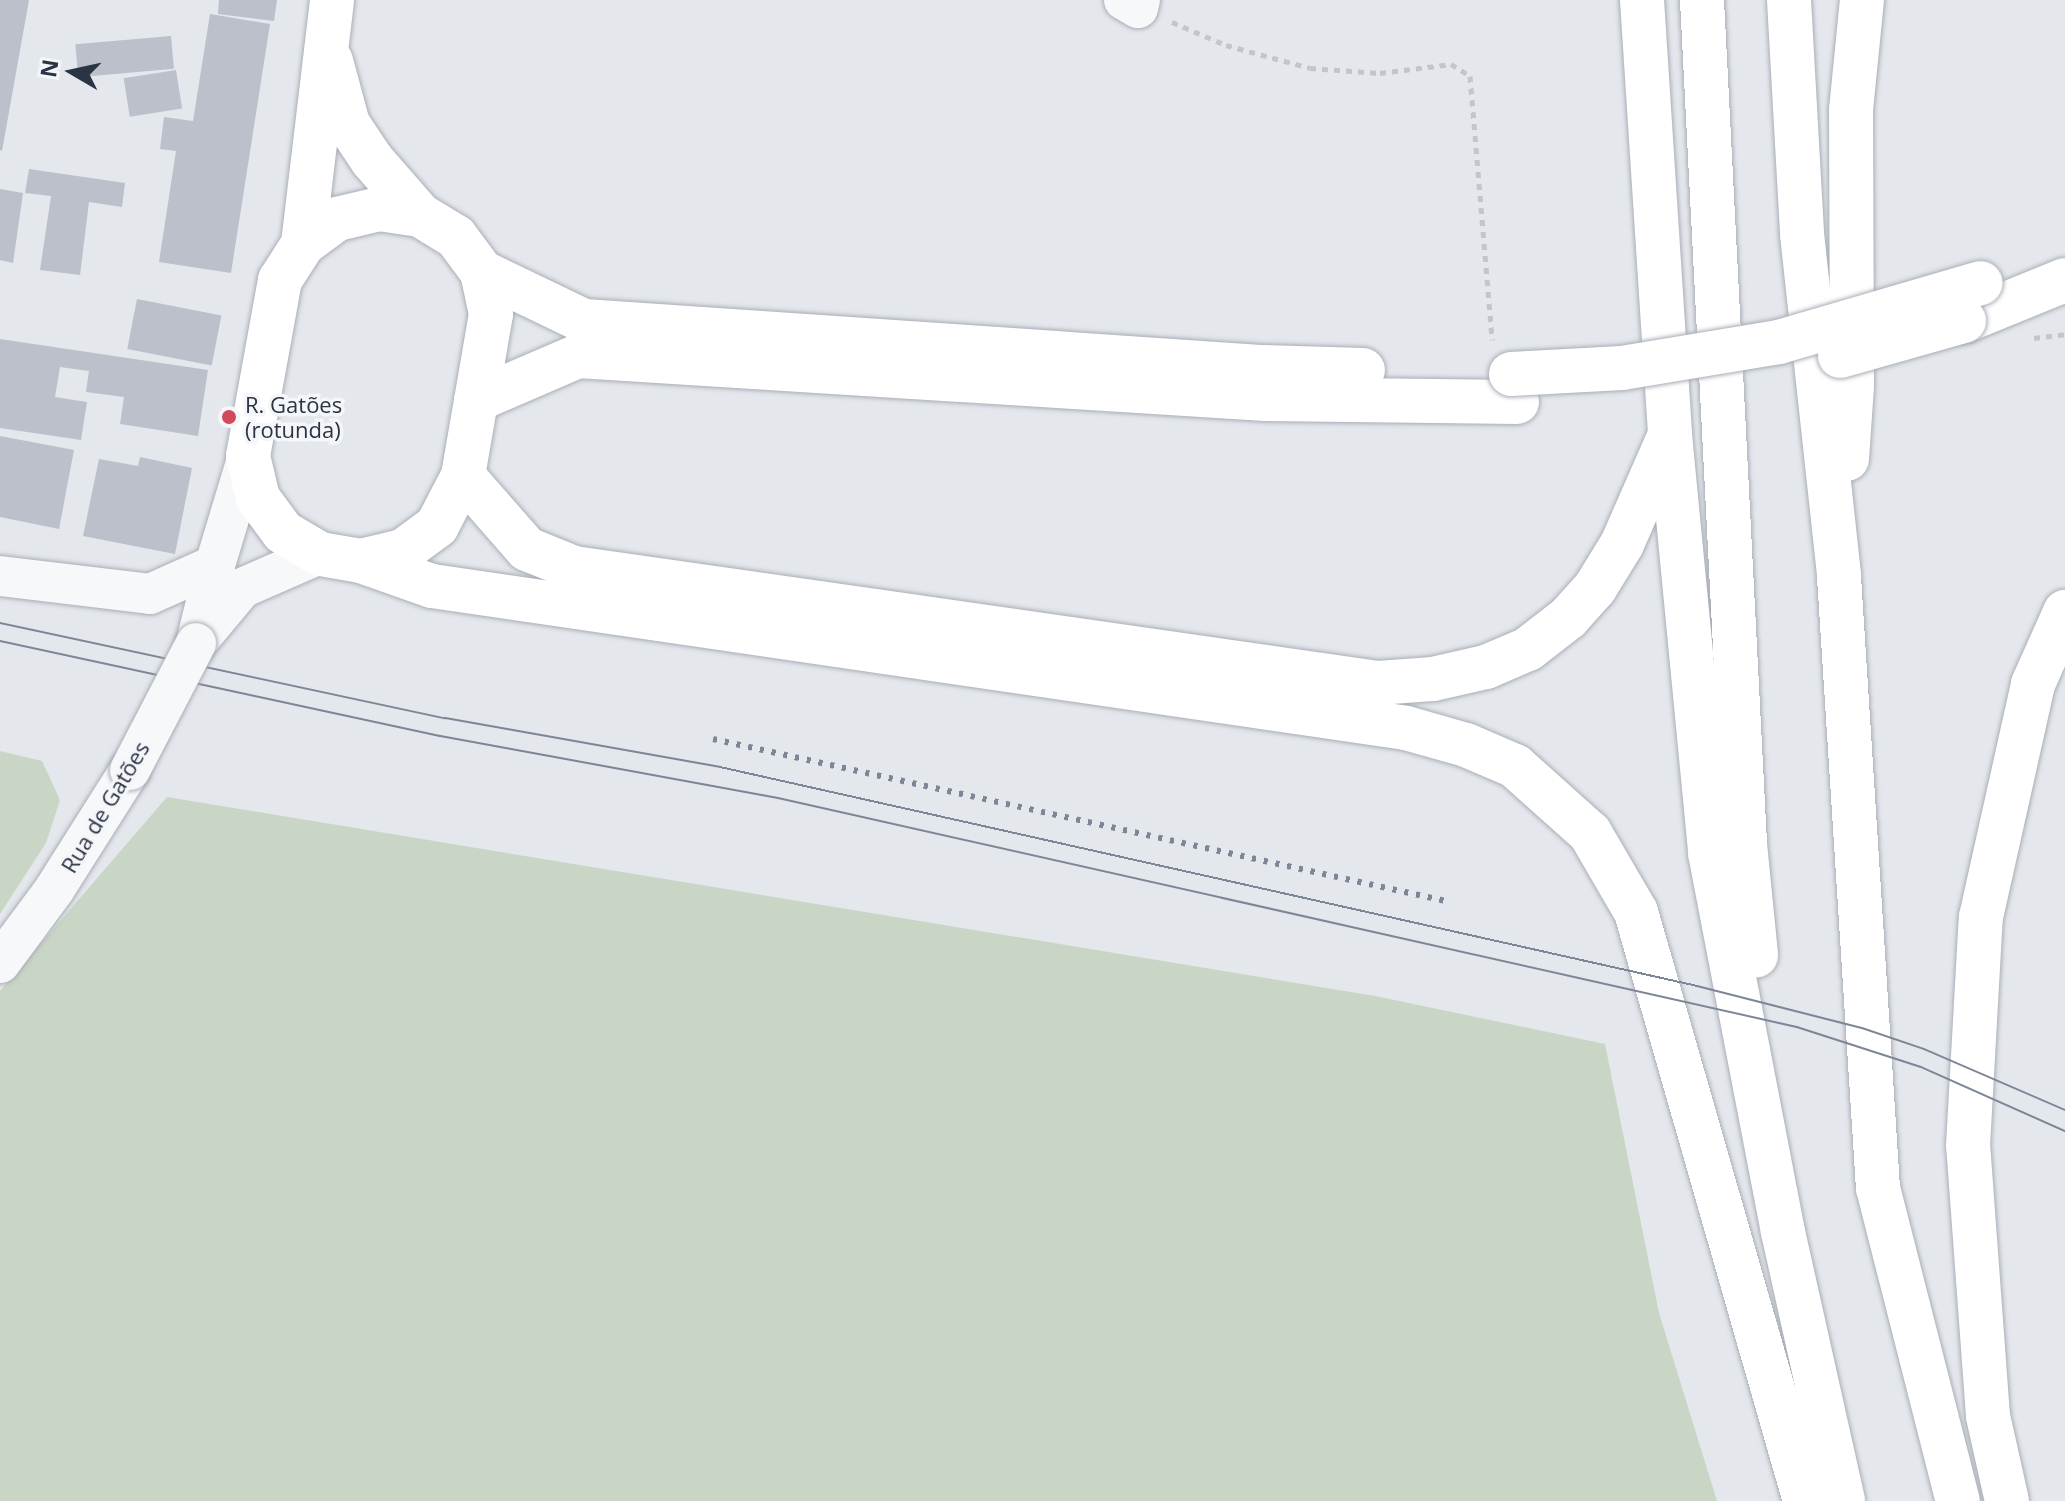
<!DOCTYPE html>
<html>
<head>
<meta charset="utf-8">
<style>
  body { margin:0 }
  #map { position:relative; width:2065px; height:1501px; overflow:hidden; background:#e4e7ec; font-family:"Open Sans",sans-serif }
  div>[style] { position:absolute }
  [style*='--x'] { left:calc(var(--x)*1px); top:calc(var(--y)*1px); width:calc(var(--w)*1px); rotate:calc(var(--a)*1deg) }
  .green>* { inset:0; background:#c9d6c5 }
  .building>* { inset:0; background:#bbc0ca; transform-origin:0 0 }
  .path>* { height:5px; margin-top:-2.5px; transform-origin:0; background:repeating-linear-gradient(90deg,#c2c5cb 0 6px,transparent 0 12px) }
  .roads { filter:drop-shadow(0 0 2px #a9aeb7) drop-shadow(0 0 2px #a9aeb7) }
  .street>* { height:40px; margin:-20px; padding:0 20px; transform-origin:20px; border-radius:20px; background:#f7f8fa }
  .secondary>* { height:44px; margin:-22px; padding:0 22px; transform-origin:22px; border-radius:22px; background:#fff }
  .highway>* { height:44px; margin:-22px; padding:0 22px; transform-origin:22px; border-radius:22px; background:#fff }
  .tram>* { height:2px; margin:-1px; padding:0 1px; transform-origin:1px; border-radius:1px; background:#7d8696 }
  .rail>* { height:6px; margin-top:-3px; transform-origin:0; background:repeating-linear-gradient(90deg,#7d8696 0 4px,transparent 0 12px) }
  .bridges { filter:drop-shadow(0 0 2px #a9aeb7) drop-shadow(0 0 2px #a9aeb7) }
  .street-bridge>* { height:40px; margin:-20px; padding:0 20px; transform-origin:20px; border-radius:20px; background:#f7f8fa }
  .secondary-bridge>* { height:44px; margin:-22px; padding:0 22px; transform-origin:22px; border-radius:22px; background:#fff }
  .dots>* { width:22px; height:22px; translate:-50% -50%; box-sizing:border-box; border:4px solid #f4f6f9; border-radius:50% }
  span { translate:-50% -50%; white-space:nowrap; text-align:center; line-height:1.15; -webkit-text-stroke:7px #f4f6f9; paint-order:stroke }
  .poi-label { font-size:22px; color:#2b3445 }
  .left { translate:0 -50%; text-align:left }
  .street-label { font-size:22px; color:#2b3445 }
  .north { position:absolute; left:32px; top:32px; width:80px; height:80px; -webkit-text-stroke:6px #f4f6f9; paint-order:stroke; rotate:279deg; font-size:22px; font-weight:700; line-height:32px; text-align:center; color:#2b3445 }
  .north::after { content:''; display:block; margin:auto; width:28px; height:36px; background:#2b3445; clip-path:polygon(50% 0,100% 100%,50% 72%,0 100%) }
</style>
</head>
<body>
<div id="map">
  <div class="green">
    <i style="clip-path:polygon(0 751px,42px 761px,60px 800px,46px 843px,0 914px)"></i>
    <i style="clip-path:polygon(167px 797px,1375px 996px,1605px 1044px,1659px 1313px,1717px 1501px,0 1501px,0 991px)"></i>
  </div>
  <div class="building">
    <i style="clip-path:polygon(0 0,29px 0,2px 151px,0 150px)"></i>
    <i style="clip-path:polygon(219px 0,277px 0,274px 21px,218px 14px)"></i>
    <i style="clip-path:polygon(210px 14px,270px 24px,231px 273px,159px 262px,176px 151px,160px 149px,164px 117px,193px 121px)"></i>
    <i style="left:171px;top:36px;width:33px;height:96px;rotate:85deg"></i>
    <i style="left:176px;top:70px;width:39px;height:53px;rotate:81deg"></i>
    <i style="clip-path:polygon(29px 169px,125px 183px,122px 207px,89px 202px,80px 275px,40px 270px,51px 196px,25px 193px)"></i>
    <i style="clip-path:polygon(0 189px,23px 193px,13px 263px,0 260px)"></i>
    <i style="left:137px;top:299px;width:86px;height:51px;rotate:11deg"></i>
    <i style="clip-path:polygon(0 339px,208px 370px,198px 436px,120px 424px,124px 397px,86px 392px,89px 371px,60px 367px,55px 397px,87px 402px,81px 440px,0 428px)"></i>
    <i style="clip-path:polygon(0 436px,74px 450px,59px 529px,0 517px)"></i>
    <i style="clip-path:polygon(140px 457px,192px 468px,175px 554px,83px 536px,99px 459px,138px 466px)"></i>
  </div>
  <div class="path">
    <i style="--x:1172;--y:22;--w:59;--a:23.1"></i>
    <i style="--x:1226;--y:45;--w:87;--a:15.3"></i>
    <i style="--x:1310;--y:68;--w:70;--a:4.1"></i>
    <i style="--x:1380;--y:73;--w:72;--a:-7.2"></i>
    <i style="--x:1451;--y:64;--w:22;--a:32"></i>
    <i style="--x:1470;--y:76;--w:265;--a:85.2"></i>
    <i style="--x:2034;--y:338;--w:31;--a:-7"></i>
  </div>
  <div class="roads">
    <div class="street">
      <i style="--x:1124;--y:0;--w:16;--a:30"></i>
      <i style="--x:1138;--y:8;--w:8;--a:-76"></i>
      <i style="--x:0;--y:576;--w:151;--a:6.8"></i>
      <i style="--x:150;--y:594;--w:71;--a:-24"></i>
      <i style="--x:202;--y:636;--w:62;--a:-50.2"></i>
      <i style="--x:242;--y:588;--w:85;--a:-23.6"></i>
      <i style="--x:196;--y:643;--w:80;--a:-76.3"></i>
      <i style="--x:215;--y:565;--w:114;--a:-73.2"></i>
      <i style="--x:0;--y:963;--w:91;--a:-53.5"></i>
      <i style="--x:54;--y:890;--w:142;--a:-57.7"></i>
    </div>
    <div class="secondary">
      <i style="--x:331;--y:61;--w:65;--a:74.9"></i>
      <i style="--x:348;--y:124;--w:43;--a:56.3"></i>
      <i style="--x:372;--y:160;--w:73;--a:48.9"></i>
      <i style="--x:379;--y:209;--w:41;--a:8.3"></i>
      <i style="--x:420;--y:215;--w:42;--a:31.4"></i>
      <i style="--x:456;--y:237;--w:44;--a:53.4"></i>
      <i style="--x:482;--y:272;--w:43;--a:77.9"></i>
      <i style="--x:491;--y:314;--w:164;--a:99.8"></i>
      <i style="--x:463;--y:476;--w:56;--a:117.5"></i>
      <i style="--x:437;--y:526;--w:42;--a:143.7"></i>
      <i style="--x:403;--y:551;--w:43;--a:166.6"></i>
      <i style="--x:361;--y:561;--w:42;--a:-170.3"></i>
      <i style="--x:320;--y:554;--w:43;--a:-149.3"></i>
      <i style="--x:283;--y:532;--w:42;--a:-126.3"></i>
      <i style="--x:258;--y:498;--w:43;--a:-103.4"></i>
      <i style="--x:248;--y:456;--w:179;--a:-79.7"></i>
      <i style="--x:280;--y:280;--w:43;--a:-57.4"></i>
      <i style="--x:303;--y:244;--w:42;--a:-36.3"></i>
      <i style="--x:337;--y:219;--w:43;--a:-13.4"></i>
      <i style="--x:303;--y:244;--w:246;--a:-83.2"></i>
      <i style="--x:482;--y:272;--w:113;--a:25.7"></i>
      <i style="--x:584;--y:321;--w:681;--a:3.88"></i>
      <i style="--x:1263;--y:367;--w:100;--a:1.7"></i>
      <i style="--x:1964;--y:321;--w:109;--a:-22.1"></i>
      <i style="--x:476;--y:400;--w:111;--a:-23.3"></i>
      <i style="--x:578;--y:356;--w:689;--a:3.58"></i>
      <i style="--x:1266;--y:399;--w:251;--a:0.7"></i>
    </div>
    <div class="highway">
      <i style="--x:1642;--y:0;--w:436;--a:86.3"></i>
      <i style="--x:1670;--y:435;--w:420;--a:84.5"></i>
      <i style="--x:1710;--y:853;--w:386;--a:79.1"></i>
      <i style="--x:1783;--y:1232;--w:276;--a:77.4"></i>
      <i style="--x:1702;--y:0;--w:845;--a:87.08"></i>
      <i style="--x:1745;--y:844;--w:112;--a:84.3"></i>
      <i style="--x:1789;--y:0;--w:234;--a:86.8"></i>
      <i style="--x:1802;--y:234;--w:345;--a:83.8"></i>
      <i style="--x:1839;--y:577;--w:612;--a:86.35"></i>
      <i style="--x:1878;--y:1188;--w:323;--a:75.7"></i>
      <i style="--x:1847;--y:459;--w:73;--a:-86.1"></i>
      <i style="--x:1852;--y:386;--w:276;--a:-90.2"></i>
      <i style="--x:1851;--y:110;--w:111;--a:-84.3"></i>
      <i style="--x:463;--y:476;--w:97;--a:48.8"></i>
      <i style="--x:527;--y:549;--w:51;--a:22"></i>
      <i style="--x:574;--y:568;--w:812;--a:8.14"></i>
      <i style="--x:1378;--y:683;--w:55;--a:-4.2"></i>
      <i style="--x:1433;--y:679;--w:54;--a:-12.8"></i>
      <i style="--x:1486;--y:667;--w:46;--a:-23.2"></i>
      <i style="--x:1528;--y:649;--w:51;--a:-37.8"></i>
      <i style="--x:1568;--y:618;--w:40;--a:-48"></i>
      <i style="--x:1595;--y:588;--w:52;--a:-58.5"></i>
      <i style="--x:1622;--y:544;--w:117;--a:-66.3"></i>
      <i style="--x:361;--y:561;--w:75;--a:19.4"></i>
      <i style="--x:432;--y:586;--w:984;--a:8.29"></i>
      <i style="--x:1406;--y:728;--w:62;--a:15.8"></i>
      <i style="--x:1466;--y:745;--w:53;--a:23.2"></i>
      <i style="--x:1515;--y:766;--w:101;--a:41.8"></i>
      <i style="--x:1590;--y:833;--w:91;--a:59.8"></i>
      <i style="--x:1636;--y:912;--w:613;--a:73.99"></i>
      <i style="--x:2007;--y:1501;--w:87;--a:-102.6"></i>
      <i style="--x:1988;--y:1416;--w:271;--a:-94.2"></i>
      <i style="--x:1968;--y:1146;--w:229;--a:-86.8"></i>
      <i style="--x:1981;--y:917;--w:239;--a:-77.4"></i>
      <i style="--x:2033;--y:684;--w:79;--a:-66"></i>
    </div>
  </div>
  <div class="tram">
    <i style="--x:0;--y:623;--w:455;--a:12.1"></i>
    <i style="--x:445;--y:718;--w:279;--a:10.1"></i>
    <i style="--x:720;--y:767;--w:1001;--a:12.63"></i>
    <i style="--x:1697;--y:986;--w:170;--a:14.3"></i>
    <i style="--x:1862;--y:1028;--w:65;--a:18.7"></i>
    <i style="--x:1924;--y:1049;--w:154;--a:23.4"></i>
    <i style="--x:0;--y:641;--w:450;--a:12.2"></i>
    <i style="--x:440;--y:736;--w:344;--a:10.4"></i>
    <i style="--x:778;--y:798;--w:1044;--a:12.67"></i>
    <i style="--x:1797;--y:1027;--w:130;--a:17.9"></i>
    <i style="--x:1921;--y:1067;--w:158;--a:24"></i>
  </div>
  <div class="rail">
    <i style="--x:713;--y:739;--w:755;--a:12.47"></i>
  </div>
  <div class="bridges">
    <div class="street-bridge">
      <i style="--x:130;--y:770;--w:143;--a:-62.5"></i>
    </div>
    <div class="secondary-bridge">
      <i style="--x:1840;--y:356;--w:129;--a:-15.8"></i>
      <i style="--x:1511;--y:374;--w:111;--a:-3.1"></i>
      <i style="--x:1622;--y:368;--w:159;--a:-9.4"></i>
      <i style="--x:1779;--y:342;--w:210;--a:-16.3"></i>
    </div>
  </div>
  <div class="dots">
    <i style="left:229px;top:417px;background:#d1495b"></i>
  </div>
  <div class="poi-label">
    <span class="left" style="left:245px;top:417px">R. Gatões<br>(rotunda)</span>
  </div>
  <div class="street-label">
    <span style="left:105px;top:807px;rotate:-59deg">Rua de Gatões</span>
  </div>
  <div class="north">N</div>
</div>
</body>
</html>
